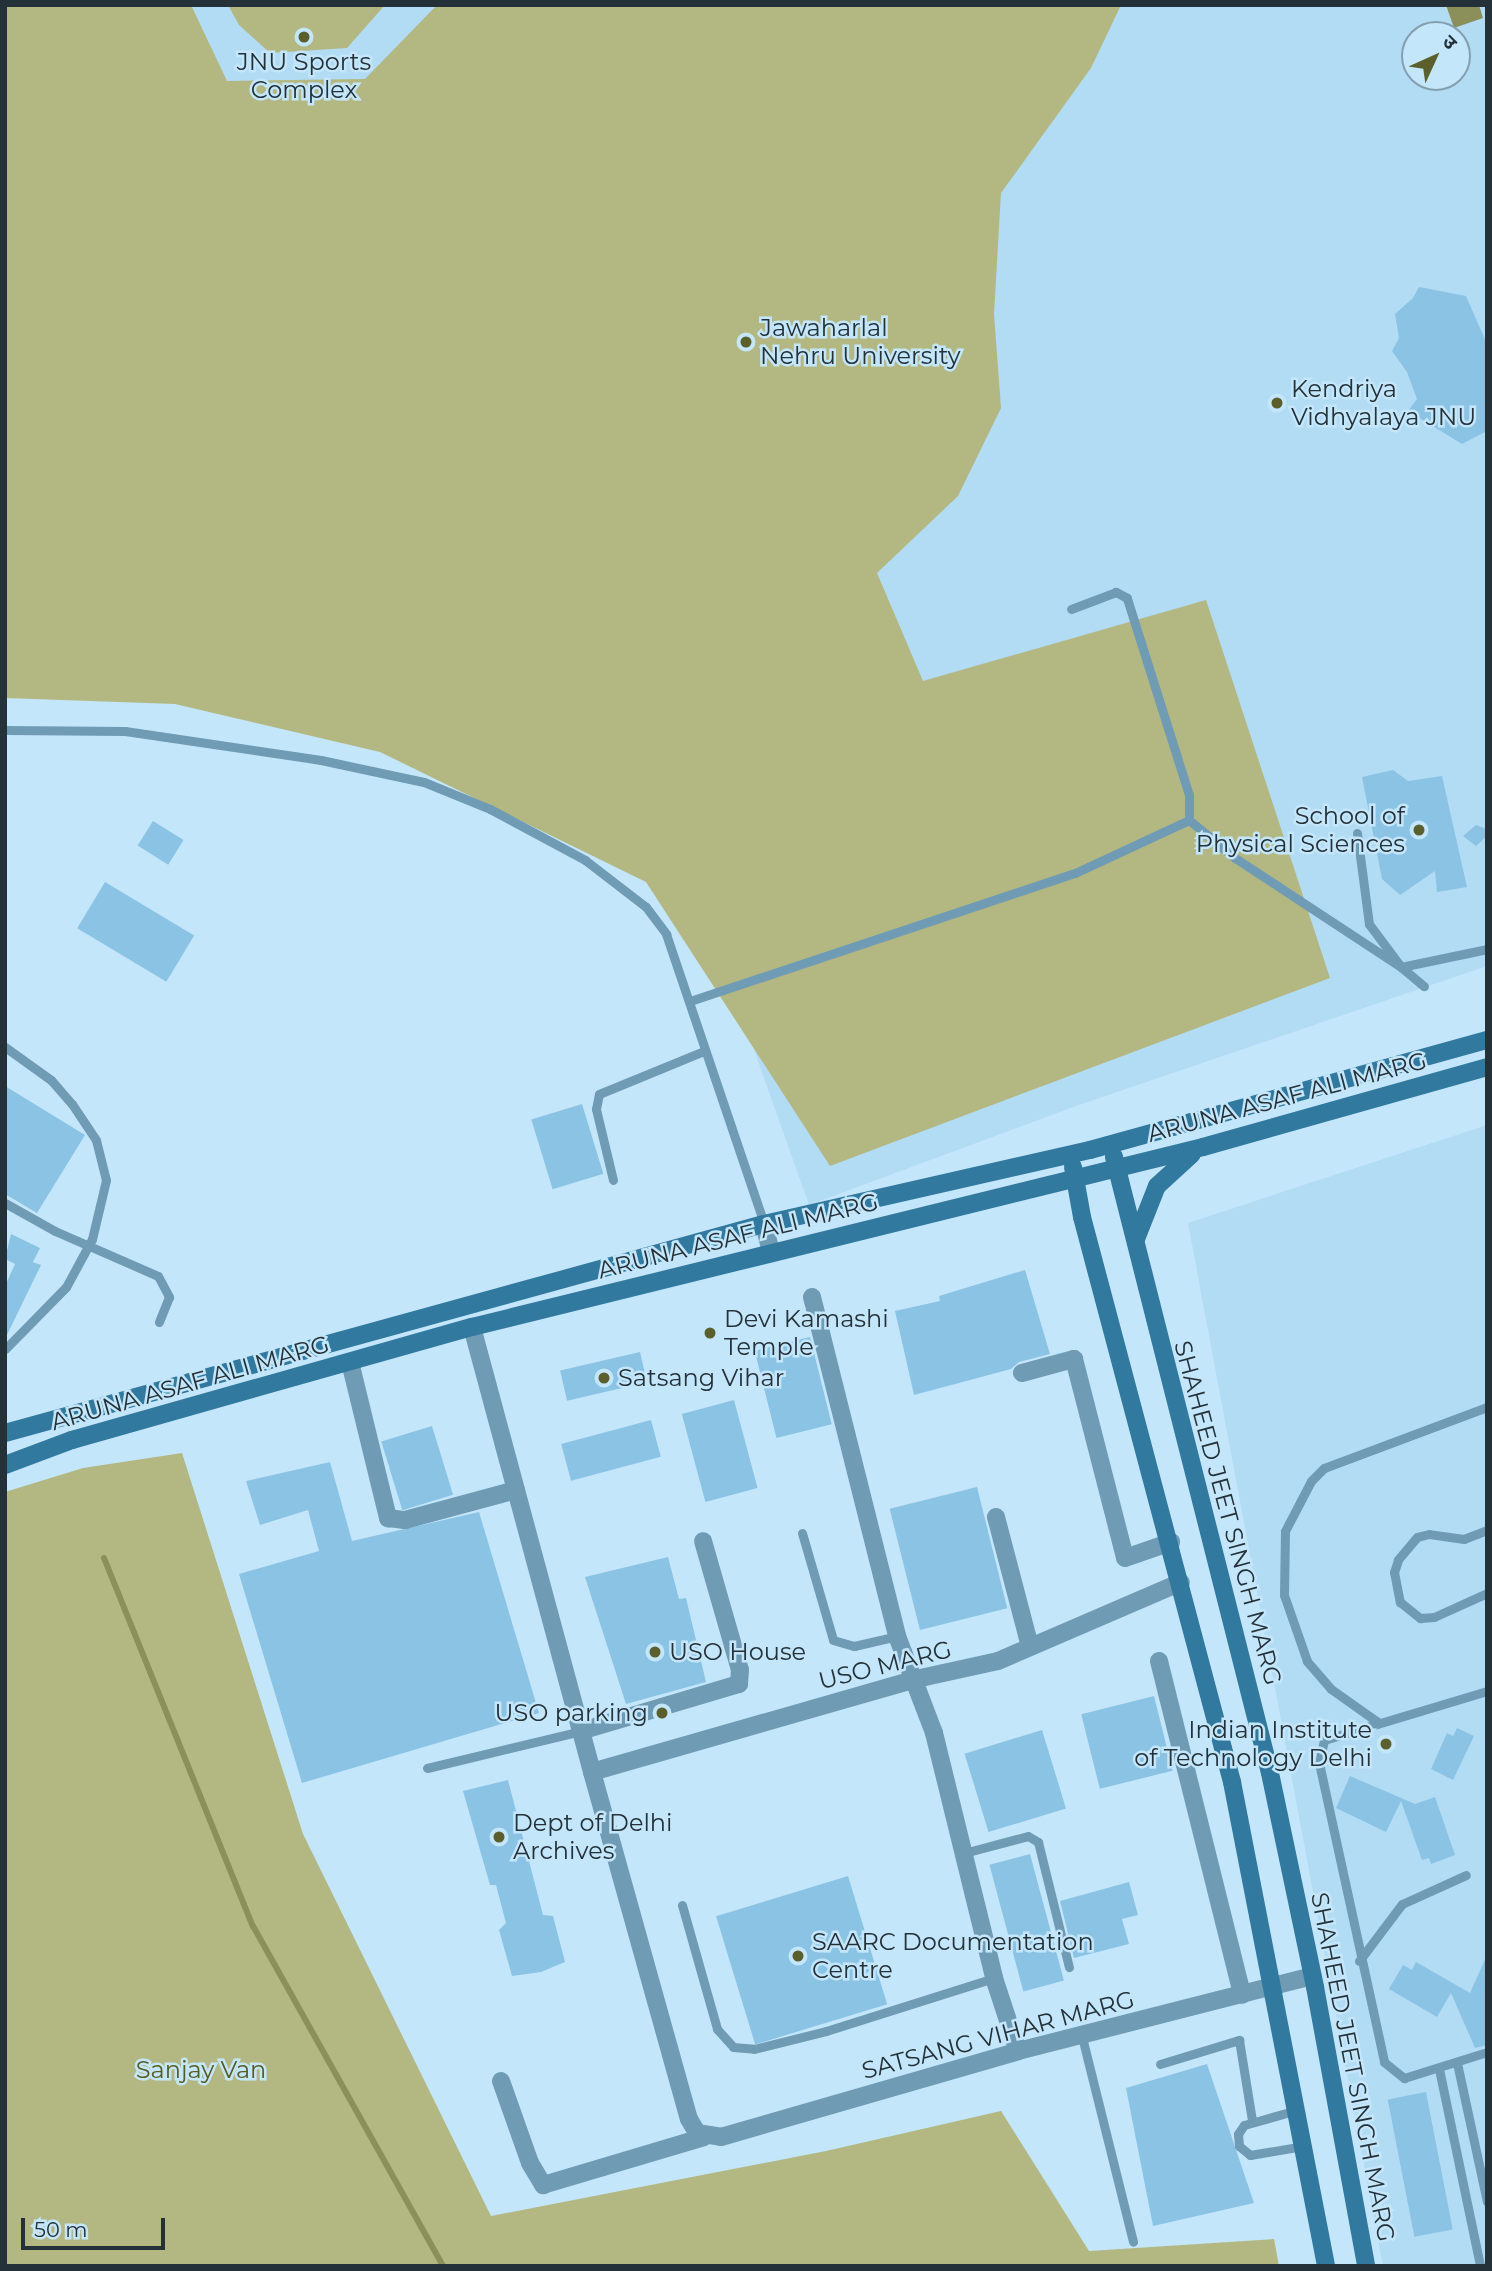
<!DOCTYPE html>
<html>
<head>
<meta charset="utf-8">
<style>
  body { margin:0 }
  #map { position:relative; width:1492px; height:2271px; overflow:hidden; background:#c4e6fa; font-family:Montserrat,"Noto Sans Devanagari",sans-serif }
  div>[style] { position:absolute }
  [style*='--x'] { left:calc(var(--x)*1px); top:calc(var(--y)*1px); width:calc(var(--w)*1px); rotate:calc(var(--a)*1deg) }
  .built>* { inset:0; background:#b2dbf4 }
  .green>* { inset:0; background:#b3b882 }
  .water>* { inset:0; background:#8b905a }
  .stream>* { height:6px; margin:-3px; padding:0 3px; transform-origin:3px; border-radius:3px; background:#8b905a }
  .building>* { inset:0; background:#8bc3e4; transform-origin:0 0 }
  .lane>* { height:9px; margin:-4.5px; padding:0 4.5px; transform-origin:4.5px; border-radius:4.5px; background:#709bb5 }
  .street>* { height:18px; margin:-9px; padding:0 9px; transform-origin:9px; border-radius:9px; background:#709bb5 }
  .secondary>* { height:18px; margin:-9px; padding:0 9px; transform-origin:9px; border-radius:9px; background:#31799e }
  .dots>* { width:19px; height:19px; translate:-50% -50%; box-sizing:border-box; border:4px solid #c4e6fa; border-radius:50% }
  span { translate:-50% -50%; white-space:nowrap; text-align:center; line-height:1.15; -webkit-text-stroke:5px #c4e6fa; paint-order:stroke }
  .poi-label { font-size:24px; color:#243139 }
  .left { translate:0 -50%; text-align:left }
  .right { translate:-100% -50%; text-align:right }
  .street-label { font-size:24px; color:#243139 }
  .park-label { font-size:24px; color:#595c1f }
  .frame { position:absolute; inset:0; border:7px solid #243139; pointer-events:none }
  .north { position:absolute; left:1401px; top:21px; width:70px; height:70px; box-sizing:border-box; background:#c4e6fa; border:2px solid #849ead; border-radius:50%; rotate:45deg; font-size:19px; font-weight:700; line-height:28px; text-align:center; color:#243139 }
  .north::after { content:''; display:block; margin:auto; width:24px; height:32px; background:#5b5f2c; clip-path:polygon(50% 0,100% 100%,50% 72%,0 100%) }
  .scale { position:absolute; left:21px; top:2218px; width:144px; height:32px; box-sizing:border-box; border:4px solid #243139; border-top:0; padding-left:9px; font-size:21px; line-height:24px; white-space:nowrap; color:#243139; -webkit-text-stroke:5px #c4e6fa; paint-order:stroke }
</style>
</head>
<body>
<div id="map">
  <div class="built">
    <i style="clip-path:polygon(evenodd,5px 5px,1487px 5px,1487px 966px,1076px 1106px,809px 1205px,688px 863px,5px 5px,1415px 35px,1457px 35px,1457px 77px,1415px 77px,1415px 35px)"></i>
    <i style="clip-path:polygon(1487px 1125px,1487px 2266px,1383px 2266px,1188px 1223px)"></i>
  </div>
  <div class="green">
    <i style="clip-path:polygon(5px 5px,191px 5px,227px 81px,365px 79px,437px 5px,1121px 5px,1091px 68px,1001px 193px,994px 314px,1001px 408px,958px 496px,877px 573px,923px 681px,1206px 600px,1330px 978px,830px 1166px,646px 882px,380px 752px,175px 704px,5px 698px)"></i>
    <i style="clip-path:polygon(228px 5px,385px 5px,347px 48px,270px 53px,239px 25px)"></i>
    <i style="clip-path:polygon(182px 1453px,303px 1834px,491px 2216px,826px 2151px,1001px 2111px,1089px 2251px,1274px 2239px,1279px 2266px,5px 2266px,5px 1492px,83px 1468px)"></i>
  </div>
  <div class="water">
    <i style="clip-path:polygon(1446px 5px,1479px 5px,1483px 18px,1454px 28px)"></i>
  </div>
  <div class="stream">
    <i style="--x:104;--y:1558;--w:397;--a:68"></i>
    <i style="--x:253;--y:1926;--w:389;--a:60.8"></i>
  </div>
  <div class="building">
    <i style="clip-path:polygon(1419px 287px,1466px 296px,1487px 344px,1487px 431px,1462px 444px,1408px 411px,1417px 399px,1407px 372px,1392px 351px,1399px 338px,1395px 314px,1413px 298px)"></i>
    <i style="clip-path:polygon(1393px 770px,1408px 781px,1442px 776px,1467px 887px,1437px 892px,1435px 871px,1400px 895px,1382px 879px,1362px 777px)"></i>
    <i style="left:153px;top:821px;width:36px;height:29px;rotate:32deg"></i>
    <i style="clip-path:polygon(1476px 825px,1487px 829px,1487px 836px,1476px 846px,1463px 836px)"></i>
    <i style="left:105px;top:882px;width:104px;height:54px;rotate:31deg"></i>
    <i style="clip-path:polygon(5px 1086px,85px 1135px,37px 1213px,5px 1194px)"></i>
    <i style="left:582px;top:1104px;width:73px;height:53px;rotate:73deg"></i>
    <i style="clip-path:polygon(11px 1234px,40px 1248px,33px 1262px,41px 1265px,5px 1339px,5px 1286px,15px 1264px,5px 1259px)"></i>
    <i style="clip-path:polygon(1025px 1270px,1050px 1354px,1019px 1362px,1011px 1369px,914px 1395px,895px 1311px,940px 1301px,939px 1296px)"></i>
    <i style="left:810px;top:1337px;width:90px;height:57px;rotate:76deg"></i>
    <i style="left:640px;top:1352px;width:31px;height:82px;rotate:77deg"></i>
    <i style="left:734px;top:1400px;width:91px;height:54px;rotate:75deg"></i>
    <i style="left:651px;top:1420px;width:38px;height:93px;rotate:75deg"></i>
    <i style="left:432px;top:1426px;width:72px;height:53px;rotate:73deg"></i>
    <i style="clip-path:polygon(330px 1462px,352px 1541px,479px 1512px,539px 1713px,302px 1783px,239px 1574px,319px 1551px,308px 1510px,260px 1525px,246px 1481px)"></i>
    <i style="left:977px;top:1487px;width:125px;height:90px;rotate:76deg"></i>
    <i style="clip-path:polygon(668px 1557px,679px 1599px,686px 1598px,706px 1682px,626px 1704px,585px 1577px)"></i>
    <i style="left:1154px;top:1696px;width:77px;height:75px;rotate:76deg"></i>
    <i style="clip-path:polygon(1457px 1728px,1474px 1736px,1453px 1780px,1431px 1769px,1447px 1733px,1453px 1736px)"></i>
    <i style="left:1042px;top:1730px;width:82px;height:81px;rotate:73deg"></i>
    <i style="clip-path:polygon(1350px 1776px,1415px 1804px,1435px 1797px,1455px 1855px,1431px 1864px,1429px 1858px,1422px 1860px,1401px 1801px,1386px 1832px,1336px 1808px)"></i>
    <i style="clip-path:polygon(508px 1780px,543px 1915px,553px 1916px,565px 1962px,541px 1972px,512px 1976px,499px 1930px,506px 1923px,496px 1885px,490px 1885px,463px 1791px)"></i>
    <i style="left:1030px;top:1854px;width:131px;height:42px;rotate:75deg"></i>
    <i style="left:848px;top:1876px;width:134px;height:138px;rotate:73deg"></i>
    <i style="clip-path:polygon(1129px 1882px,1138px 1915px,1122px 1919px,1129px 1944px,1074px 1958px,1060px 1901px)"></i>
    <i style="clip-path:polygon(1487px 1955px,1487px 2045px,1475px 2048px,1451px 1993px,1437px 2017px,1389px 1989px,1403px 1965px,1412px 1970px,1416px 1962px,1470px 1993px)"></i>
    <i style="clip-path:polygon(1207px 2064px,1254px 2203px,1153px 2226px,1126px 2088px)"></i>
    <i style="left:1426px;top:2092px;width:140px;height:39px;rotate:79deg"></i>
  </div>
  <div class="lane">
    <i style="--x:5;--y:730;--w:120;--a:0.5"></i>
    <i style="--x:125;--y:731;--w:198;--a:8.4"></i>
    <i style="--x:321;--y:760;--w:105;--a:12.1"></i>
    <i style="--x:424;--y:782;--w:71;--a:22.2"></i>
    <i style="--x:490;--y:809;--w:108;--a:28.2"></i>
    <i style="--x:585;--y:860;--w:77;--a:37.6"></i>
    <i style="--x:646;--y:907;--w:34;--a:53"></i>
    <i style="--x:666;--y:934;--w:306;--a:71.3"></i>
    <i style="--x:1189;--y:820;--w:60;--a:39.6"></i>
    <i style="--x:1235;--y:858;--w:199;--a:33.3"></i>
    <i style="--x:1401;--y:967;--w:88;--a:-11.8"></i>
    <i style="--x:1357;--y:833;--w:92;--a:82.5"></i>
    <i style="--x:1369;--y:924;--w:54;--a:53.3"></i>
    <i style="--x:1401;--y:967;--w:30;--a:40"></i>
    <i style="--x:690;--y:1001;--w:406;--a:-18.4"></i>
    <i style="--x:1075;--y:873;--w:126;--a:-24.9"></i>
    <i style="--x:1189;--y:820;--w:25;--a:-90"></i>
    <i style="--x:1189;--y:795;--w:207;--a:-107.5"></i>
    <i style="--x:1127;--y:598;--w:13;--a:-151"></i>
    <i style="--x:1116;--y:592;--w:48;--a:159.3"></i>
    <i style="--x:5;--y:1047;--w:57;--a:35.7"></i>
    <i style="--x:51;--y:1080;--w:32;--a:49"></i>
    <i style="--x:72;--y:1104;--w:43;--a:56.3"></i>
    <i style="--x:96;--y:1140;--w:41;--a:76"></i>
    <i style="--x:106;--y:1180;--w:61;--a:103.3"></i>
    <i style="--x:92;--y:1239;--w:55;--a:118.4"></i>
    <i style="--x:66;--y:1287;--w:87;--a:134.5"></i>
    <i style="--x:613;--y:1180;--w:73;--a:-103.5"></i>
    <i style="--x:596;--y:1109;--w:15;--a:-79"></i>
    <i style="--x:599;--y:1094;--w:113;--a:-22.3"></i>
    <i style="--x:5;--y:1203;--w:57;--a:29.2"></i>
    <i style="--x:55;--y:1231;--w:112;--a:23.6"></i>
    <i style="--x:158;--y:1276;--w:24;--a:62"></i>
    <i style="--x:169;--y:1297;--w:27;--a:112"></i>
    <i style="--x:1487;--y:1530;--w:25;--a:159"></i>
    <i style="--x:1464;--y:1539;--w:35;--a:-172"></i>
    <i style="--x:1429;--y:1534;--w:12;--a:166"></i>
    <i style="--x:1417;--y:1537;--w:30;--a:130"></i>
    <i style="--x:1398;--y:1560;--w:13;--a:108"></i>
    <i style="--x:1394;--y:1572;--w:31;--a:79"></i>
    <i style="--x:1400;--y:1602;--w:26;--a:39"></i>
    <i style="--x:1420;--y:1618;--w:14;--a:-4"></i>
    <i style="--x:1434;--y:1617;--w:58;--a:-24.4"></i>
    <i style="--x:802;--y:1533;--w:111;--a:73.8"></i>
    <i style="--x:833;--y:1640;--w:22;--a:16"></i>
    <i style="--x:854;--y:1646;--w:44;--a:-13.1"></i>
    <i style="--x:1487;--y:1691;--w:170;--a:163.3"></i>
    <i style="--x:1324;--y:1740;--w:24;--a:102"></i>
    <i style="--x:1319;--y:1763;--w:306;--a:77.7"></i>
    <i style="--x:1384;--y:2062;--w:26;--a:39"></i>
    <i style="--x:1404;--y:2078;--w:87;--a:-17.4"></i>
    <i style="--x:1379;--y:1723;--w:59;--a:-144.7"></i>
    <i style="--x:1331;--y:1689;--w:37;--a:-131"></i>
    <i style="--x:1307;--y:1661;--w:70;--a:-109.2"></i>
    <i style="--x:1284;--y:1595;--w:64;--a:-89.1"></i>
    <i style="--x:1285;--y:1531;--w:56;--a:-62.5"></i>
    <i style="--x:1311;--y:1481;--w:18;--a:-45"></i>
    <i style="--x:1324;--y:1468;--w:174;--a:-20.5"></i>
    <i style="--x:427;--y:1768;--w:158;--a:-13.5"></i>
    <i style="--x:964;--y:1853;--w:66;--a:-14.9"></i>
    <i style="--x:1028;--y:1836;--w:12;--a:31"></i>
    <i style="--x:1038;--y:1842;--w:129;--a:76.1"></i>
    <i style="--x:682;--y:1905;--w:129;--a:74.2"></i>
    <i style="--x:717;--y:2029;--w:24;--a:48"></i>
    <i style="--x:733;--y:2047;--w:21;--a:5"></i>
    <i style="--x:754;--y:2049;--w:74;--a:-14"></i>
    <i style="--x:826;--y:2031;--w:176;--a:-17.5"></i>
    <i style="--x:1359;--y:1961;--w:71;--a:-53"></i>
    <i style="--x:1402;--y:1904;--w:70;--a:-24.4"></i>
    <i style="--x:1082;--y:2037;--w:211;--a:76"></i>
    <i style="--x:1457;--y:2063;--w:142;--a:77.8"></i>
    <i style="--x:1160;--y:2064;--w:83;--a:-16.9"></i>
    <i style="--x:1239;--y:2040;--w:81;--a:80.8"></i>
    <i style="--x:1439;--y:2069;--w:201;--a:78.2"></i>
    <i style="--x:1297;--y:2110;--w:55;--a:164.2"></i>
    <i style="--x:1244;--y:2125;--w:11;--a:124"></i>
    <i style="--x:1238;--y:2134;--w:12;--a:85"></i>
    <i style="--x:1239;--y:2146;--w:14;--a:39"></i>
    <i style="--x:1250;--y:2155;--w:55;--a:-9.5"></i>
  </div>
  <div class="street">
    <i style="--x:764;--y:1224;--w:30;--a:76"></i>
    <i style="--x:812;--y:1297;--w:349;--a:75.9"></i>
    <i style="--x:897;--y:1636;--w:104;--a:69.1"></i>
    <i style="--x:934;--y:1733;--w:252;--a:76.2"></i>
    <i style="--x:994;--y:1978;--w:77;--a:71.8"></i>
    <i style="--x:472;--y:1327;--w:461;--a:74.9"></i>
    <i style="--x:592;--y:1772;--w:360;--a:74.4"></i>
    <i style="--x:689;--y:2119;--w:16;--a:60"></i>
    <i style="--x:697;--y:2133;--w:24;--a:9"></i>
    <i style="--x:721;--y:2137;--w:309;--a:-16.1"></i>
    <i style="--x:1018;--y:2051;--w:304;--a:-14.3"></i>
    <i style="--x:350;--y:1362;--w:161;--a:76.3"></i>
    <i style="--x:388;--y:1518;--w:17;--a:7"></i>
    <i style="--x:405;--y:1520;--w:115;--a:-15.1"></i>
    <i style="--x:1022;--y:1373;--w:54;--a:-15.1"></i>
    <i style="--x:1074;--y:1359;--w:205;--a:75.6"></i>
    <i style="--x:1125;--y:1558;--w:49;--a:-19.2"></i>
    <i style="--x:996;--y:1517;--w:134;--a:75.3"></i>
    <i style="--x:1159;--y:1661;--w:344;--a:76"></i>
    <i style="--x:581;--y:1731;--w:165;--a:-16.6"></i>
    <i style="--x:739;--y:1684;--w:14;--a:-86"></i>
    <i style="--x:740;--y:1670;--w:134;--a:-106"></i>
    <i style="--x:592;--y:1772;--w:337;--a:-16"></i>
    <i style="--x:916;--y:1679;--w:84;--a:-12.4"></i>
    <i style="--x:998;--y:1661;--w:199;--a:-23.3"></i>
    <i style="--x:501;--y:2081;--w:87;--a:70.5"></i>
    <i style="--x:530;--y:2163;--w:26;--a:59"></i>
    <i style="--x:543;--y:2185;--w:168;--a:-16.6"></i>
  </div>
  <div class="secondary">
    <i style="--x:1114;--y:1157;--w:635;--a:75.79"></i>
    <i style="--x:1270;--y:1773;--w:219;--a:78.1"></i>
    <i style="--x:1315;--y:1987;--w:284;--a:79.6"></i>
    <i style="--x:1073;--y:1167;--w:51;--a:79.8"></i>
    <i style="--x:1082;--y:1217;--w:585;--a:75.13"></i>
    <i style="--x:1232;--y:1782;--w:493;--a:79"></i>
    <i style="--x:1136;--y:1239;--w:57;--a:-68.4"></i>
    <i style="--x:1157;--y:1186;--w:47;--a:-42.4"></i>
    <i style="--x:5;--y:1433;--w:787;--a:-15.4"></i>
    <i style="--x:764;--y:1224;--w:334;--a:-12.8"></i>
    <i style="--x:1090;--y:1150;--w:412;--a:-15.5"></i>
    <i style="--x:5;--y:1465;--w:72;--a:-20.5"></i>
    <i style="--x:72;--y:1440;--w:416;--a:-15.8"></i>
    <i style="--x:472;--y:1327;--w:753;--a:-13.83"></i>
    <i style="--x:1203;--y:1147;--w:295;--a:-15.7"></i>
  </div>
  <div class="dots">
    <i style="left:304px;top:37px;background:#5b5f2c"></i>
    <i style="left:746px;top:342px;background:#5b5f2c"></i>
    <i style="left:1277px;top:403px;background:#5b5f2c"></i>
    <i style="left:1419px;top:830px;background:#5b5f2c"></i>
    <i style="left:710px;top:1333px;background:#5b5f2c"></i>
    <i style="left:604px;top:1378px;background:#5b5f2c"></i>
    <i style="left:655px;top:1652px;background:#5b5f2c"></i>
    <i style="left:662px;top:1713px;background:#5b5f2c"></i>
    <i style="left:1386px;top:1744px;background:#5b5f2c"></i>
    <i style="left:499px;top:1837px;background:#5b5f2c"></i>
    <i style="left:798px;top:1956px;background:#5b5f2c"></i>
  </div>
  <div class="poi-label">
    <span style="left:304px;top:76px">JNU Sports<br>Complex</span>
    <span class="left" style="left:760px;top:342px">Jawaharlal<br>Nehru University</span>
    <span class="left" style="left:1291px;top:403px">Kendriya<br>Vidhyalaya JNU</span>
    <span class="right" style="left:1405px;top:830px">School of<br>Physical Sciences</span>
    <span class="left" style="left:724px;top:1333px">Devi Kamashi<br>Temple</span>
    <span class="left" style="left:618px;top:1378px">Satsang Vihar</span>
    <span class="left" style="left:669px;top:1652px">USO House</span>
    <span class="right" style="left:648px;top:1713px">USO parking</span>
    <span class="right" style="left:1372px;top:1744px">Indian Institute<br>of Technology Delhi</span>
    <span class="left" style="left:513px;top:1837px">Dept of Delhi<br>Archives</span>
    <span class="left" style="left:812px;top:1956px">SAARC Documentation<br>Centre</span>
  </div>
  <div class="street-label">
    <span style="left:1287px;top:1097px;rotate:-15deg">ARUNA ASAF ALI MARG</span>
    <span style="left:738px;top:1236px;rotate:-14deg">ARUNA ASAF ALI MARG</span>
    <span style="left:190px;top:1383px;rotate:-16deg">ARUNA ASAF ALI MARG</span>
    <span style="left:1228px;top:1513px;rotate:75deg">SHAHEED JEET SINGH MARG</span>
    <span style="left:885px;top:1665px;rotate:-14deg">USO MARG</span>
    <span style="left:998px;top:2035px;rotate:-15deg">SATSANG VIHAR MARG</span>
    <span style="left:1353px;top:2067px;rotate:79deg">SHAHEED JEET SINGH MARG</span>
  </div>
  <div class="park-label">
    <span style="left:201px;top:2070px">Sanjay Van</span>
  </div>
  <div class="frame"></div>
  <div class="north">उ</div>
  <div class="scale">50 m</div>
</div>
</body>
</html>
